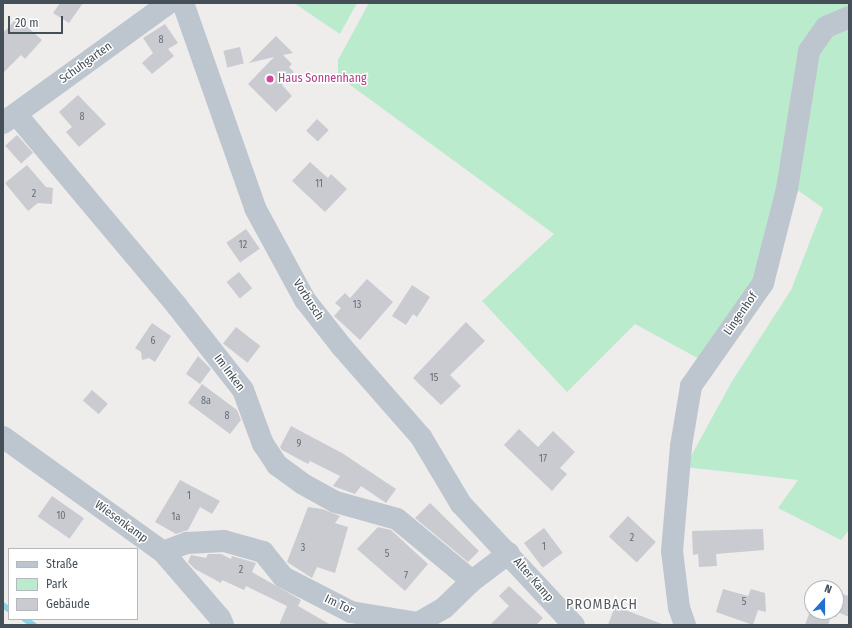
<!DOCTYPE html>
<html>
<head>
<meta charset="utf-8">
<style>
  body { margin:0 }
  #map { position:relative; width:852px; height:628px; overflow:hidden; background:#efecec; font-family:"Fira Sans Condensed",sans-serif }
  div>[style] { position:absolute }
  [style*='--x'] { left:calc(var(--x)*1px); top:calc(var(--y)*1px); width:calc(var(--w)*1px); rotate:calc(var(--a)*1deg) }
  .green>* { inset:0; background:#bbebcd }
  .stream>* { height:5.5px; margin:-2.75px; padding:0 2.75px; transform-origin:2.75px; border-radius:2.75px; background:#8ad3e6 }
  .building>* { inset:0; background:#c9cbd1; transform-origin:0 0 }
  .minor>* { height:22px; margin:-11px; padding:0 11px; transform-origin:11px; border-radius:11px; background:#bdc6ce }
  .dots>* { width:11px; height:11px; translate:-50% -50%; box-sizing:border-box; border:2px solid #fff; border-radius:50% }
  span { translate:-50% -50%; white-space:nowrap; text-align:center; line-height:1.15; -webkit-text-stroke:3px #fff; paint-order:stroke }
  .number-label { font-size:10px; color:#666e76 }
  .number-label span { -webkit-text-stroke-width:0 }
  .street-label { font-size:12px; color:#454f58 }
  .hotel-label { font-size:12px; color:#b23c85 }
  .left { translate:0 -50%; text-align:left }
  .quarter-label { font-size:14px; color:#595c60; letter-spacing:1px }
  .frame { position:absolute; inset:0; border:4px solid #454f58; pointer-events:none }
  .legend { position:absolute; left:8px; top:548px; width:130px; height:72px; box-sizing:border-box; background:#fff; border:1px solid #b5b9bc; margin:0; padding:5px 7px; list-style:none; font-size:12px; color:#454f58 }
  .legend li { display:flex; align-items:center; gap:8px; height:20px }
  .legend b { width:20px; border:1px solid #b5b9bc }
  .north { position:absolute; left:804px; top:580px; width:40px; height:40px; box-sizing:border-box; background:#fff; border:1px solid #b5b9bc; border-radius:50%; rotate:21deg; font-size:11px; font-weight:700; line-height:16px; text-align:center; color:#454f58 }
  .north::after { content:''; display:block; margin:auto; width:14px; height:18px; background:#2270d2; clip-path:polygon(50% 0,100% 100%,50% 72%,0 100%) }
  .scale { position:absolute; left:8px; top:16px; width:55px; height:18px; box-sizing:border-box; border:2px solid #454f58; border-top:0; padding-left:5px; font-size:12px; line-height:14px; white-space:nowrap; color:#454f58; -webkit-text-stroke:3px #fff; paint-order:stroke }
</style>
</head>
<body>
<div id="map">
  <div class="green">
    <i style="clip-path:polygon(294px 3px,357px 3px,340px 34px)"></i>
    <i style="clip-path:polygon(369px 3px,849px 3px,849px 13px,822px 26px,758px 284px,703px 361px,635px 324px,567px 392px,482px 301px,554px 234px,338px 76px,338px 60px)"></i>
    <i style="clip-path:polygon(849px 22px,849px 530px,841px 540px,778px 508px,798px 480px,685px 467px,731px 383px,791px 290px,823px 208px,793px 187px,813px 53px)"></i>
  </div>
  <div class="stream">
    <i style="--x:3;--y:605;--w:7;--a:34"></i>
    <i style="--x:25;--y:619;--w:11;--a:34"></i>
  </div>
  <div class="building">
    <i style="clip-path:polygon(60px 3px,83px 3px,69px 23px,53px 13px)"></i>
    <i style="clip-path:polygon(17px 18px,42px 40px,25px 59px,21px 55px,3px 73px,3px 33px)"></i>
    <i style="clip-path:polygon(165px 24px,178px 43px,168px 49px,174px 56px,152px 74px,142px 63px,153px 53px,143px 38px)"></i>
    <i style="clip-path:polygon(276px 36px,293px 53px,283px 55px,292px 64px,289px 67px,294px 72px,282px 85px,292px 96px,276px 112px,248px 84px,274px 57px,249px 63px)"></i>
    <i style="left:240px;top:47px;width:17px;height:17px;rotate:77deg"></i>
    <i style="clip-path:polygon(78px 95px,106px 124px,79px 147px,66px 132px,72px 127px,59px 112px)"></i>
    <i style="left:317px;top:119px;width:16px;height:16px;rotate:43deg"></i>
    <i style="left:17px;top:135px;width:24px;height:16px;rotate:48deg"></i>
    <i style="clip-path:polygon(310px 162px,328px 178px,331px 174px,347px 189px,325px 212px,292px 181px)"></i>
    <i style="clip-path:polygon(27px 165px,46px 187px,53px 188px,52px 204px,38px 203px,28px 211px,5px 183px)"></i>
    <i style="left:246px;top:229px;width:24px;height:24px;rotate:55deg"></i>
    <i style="left:239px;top:272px;width:21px;height:16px;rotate:51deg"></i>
    <i style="clip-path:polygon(367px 279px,393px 302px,360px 340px,334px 316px,341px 308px,335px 303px,345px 293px,350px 298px)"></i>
    <i style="clip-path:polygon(412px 285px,430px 297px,417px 317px,413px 314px,406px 325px,392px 316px)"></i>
    <i style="clip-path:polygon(466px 322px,485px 341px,450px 375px,461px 386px,441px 405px,413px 378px)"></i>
    <i style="clip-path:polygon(152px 323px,171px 336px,155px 362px,149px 358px,142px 360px,141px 352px,135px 348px)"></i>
    <i style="left:236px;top:327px;width:31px;height:21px;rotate:38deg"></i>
    <i style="clip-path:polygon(198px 356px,211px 369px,200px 384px,186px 374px)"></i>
    <i style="clip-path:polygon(202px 384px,237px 410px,241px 420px,230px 434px,188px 403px)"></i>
    <i style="left:92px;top:390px;width:21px;height:14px;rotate:41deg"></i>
    <i style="clip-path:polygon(291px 426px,342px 453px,396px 489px,386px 503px,361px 486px,355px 494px,333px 486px,340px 476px,310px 461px,308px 464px,282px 450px,280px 447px)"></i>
    <i style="clip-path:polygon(519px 429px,538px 447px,553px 431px,575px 452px,560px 468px,567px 474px,552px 491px,504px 445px)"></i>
    <i style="clip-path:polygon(180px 480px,220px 501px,212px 514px,200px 507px,188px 530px,176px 534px,155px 522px)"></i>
    <i style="left:52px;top:496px;width:39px;height:25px;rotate:35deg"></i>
    <i style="clip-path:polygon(430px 503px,479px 551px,468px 562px,415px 518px)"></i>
    <i style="clip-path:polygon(308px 507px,322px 509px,340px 516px,335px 523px,348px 527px,335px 573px,317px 567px,312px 578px,287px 562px)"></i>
    <i style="left:628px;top:516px;width:38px;height:28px;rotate:43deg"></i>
    <i style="clip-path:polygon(378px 527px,391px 530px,428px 564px,405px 591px,357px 549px)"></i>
    <i style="left:544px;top:528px;width:31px;height:25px;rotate:53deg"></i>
    <i style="clip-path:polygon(763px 529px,764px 550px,716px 554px,717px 566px,699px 567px,698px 554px,693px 555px,692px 531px)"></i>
    <i style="clip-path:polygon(208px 554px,221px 554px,231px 559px,232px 556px,256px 563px,252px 572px,301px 600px,298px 606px,331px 625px,279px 625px,287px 606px,246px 586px,244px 590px,222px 580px,221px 583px,195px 569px,188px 562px,191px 555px,206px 558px)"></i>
    <i style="clip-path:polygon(509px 586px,543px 618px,536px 625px,490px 625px,509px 606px,499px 596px)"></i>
    <i style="clip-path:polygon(723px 589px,748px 596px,751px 589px,765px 593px,766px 612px,758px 610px,753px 625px,716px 612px)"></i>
    <i style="clip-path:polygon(836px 592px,849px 596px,849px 617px,838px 612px,836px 617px,831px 616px,828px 625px,805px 625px,812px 605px,812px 612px,836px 612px)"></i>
    <i style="clip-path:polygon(615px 606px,662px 624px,662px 625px,608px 625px)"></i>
  </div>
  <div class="minor">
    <i style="--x:183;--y:3;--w:217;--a:70.6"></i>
    <i style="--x:255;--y:208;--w:105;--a:61.5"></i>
    <i style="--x:305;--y:300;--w:60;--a:51.8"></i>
    <i style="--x:342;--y:347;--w:120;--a:48.7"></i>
    <i style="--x:421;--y:437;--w:78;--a:59.2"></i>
    <i style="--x:461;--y:504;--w:166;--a:47"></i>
    <i style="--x:16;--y:114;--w:251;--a:50"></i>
    <i style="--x:177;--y:306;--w:107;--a:51.8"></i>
    <i style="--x:243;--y:390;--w:58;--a:69.7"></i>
    <i style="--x:263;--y:444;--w:25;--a:56"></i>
    <i style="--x:277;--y:465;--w:32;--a:36"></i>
    <i style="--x:303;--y:484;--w:38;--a:29"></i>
    <i style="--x:336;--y:502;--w:63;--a:15.6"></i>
    <i style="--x:397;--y:519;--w:97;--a:39.6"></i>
    <i style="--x:3;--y:123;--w:205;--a:-35.9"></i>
    <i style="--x:3;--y:437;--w:197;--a:35.7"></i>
    <i style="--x:163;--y:552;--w:87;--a:49.2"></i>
    <i style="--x:220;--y:618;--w:8;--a:67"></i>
    <i style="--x:163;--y:552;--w:26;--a:-21"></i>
    <i style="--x:187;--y:543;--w:37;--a:-3"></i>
    <i style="--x:224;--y:541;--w:41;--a:15.8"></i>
    <i style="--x:263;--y:552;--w:32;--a:51"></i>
    <i style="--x:283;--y:577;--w:76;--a:27.2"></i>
    <i style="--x:351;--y:612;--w:68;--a:9.3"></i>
    <i style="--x:418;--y:623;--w:30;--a:-30"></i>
    <i style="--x:444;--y:608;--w:39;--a:-44"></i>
    <i style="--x:472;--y:581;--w:46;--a:-37.1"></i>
    <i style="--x:685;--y:625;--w:18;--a:-109"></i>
    <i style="--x:679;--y:608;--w:57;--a:-97"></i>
    <i style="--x:672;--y:551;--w:105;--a:-85.1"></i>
    <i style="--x:681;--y:446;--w:61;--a:-80.5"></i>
    <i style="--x:691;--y:386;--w:126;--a:-55"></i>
    <i style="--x:763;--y:283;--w:97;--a:-75.7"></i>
    <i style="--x:787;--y:189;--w:140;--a:-80.9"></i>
    <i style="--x:809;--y:51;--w:29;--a:-55"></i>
    <i style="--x:826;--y:27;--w:25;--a:-23"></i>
  </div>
  <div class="dots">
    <i style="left:270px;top:79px;background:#d1479c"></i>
  </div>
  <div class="number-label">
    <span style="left:161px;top:41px">8</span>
    <span style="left:82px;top:118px">8</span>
    <span style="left:319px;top:185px">11</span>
    <span style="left:34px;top:195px">2</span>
    <span style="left:243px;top:246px">12</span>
    <span style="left:357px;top:306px">13</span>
    <span style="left:153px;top:342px">6</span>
    <span style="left:434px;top:379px">15</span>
    <span style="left:206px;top:402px">8a</span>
    <span style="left:227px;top:417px">8</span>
    <span style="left:299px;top:445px">9</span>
    <span style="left:543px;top:460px">17</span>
    <span style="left:189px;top:497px">1</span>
    <span style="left:61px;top:517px">10</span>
    <span style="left:176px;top:518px">1a</span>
    <span style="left:632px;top:539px">2</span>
    <span style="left:544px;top:548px">1</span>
    <span style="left:303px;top:549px">3</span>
    <span style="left:387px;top:555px">5</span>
    <span style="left:241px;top:571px">2</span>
    <span style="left:406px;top:577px">7</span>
    <span style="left:744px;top:603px">5</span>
  </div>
  <div class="street-label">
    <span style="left:86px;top:63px;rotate:-36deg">Schuhgarten</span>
    <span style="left:308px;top:300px;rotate:57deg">Vorbusch</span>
    <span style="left:741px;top:314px;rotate:-55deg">Lingenhof</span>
    <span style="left:229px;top:373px;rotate:53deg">Im Inken</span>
    <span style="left:121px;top:522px;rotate:36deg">Wiesenkamp</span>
    <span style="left:533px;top:580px;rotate:49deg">Alter Kamp</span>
    <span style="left:339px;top:605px;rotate:25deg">Im Tor</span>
  </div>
  <div class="hotel-label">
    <span class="left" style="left:278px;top:79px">Haus Sonnenhang</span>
  </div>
  <div class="quarter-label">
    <span style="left:602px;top:605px">PROMBACH</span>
  </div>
  <div class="frame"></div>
  <ul class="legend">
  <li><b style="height:5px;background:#bdc6ce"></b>Straße</li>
  <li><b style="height:11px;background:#bbebcd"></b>Park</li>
  <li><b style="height:11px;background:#c9cbd1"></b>Gebäude</li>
  </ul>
  <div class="north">N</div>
  <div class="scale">20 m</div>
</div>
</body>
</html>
